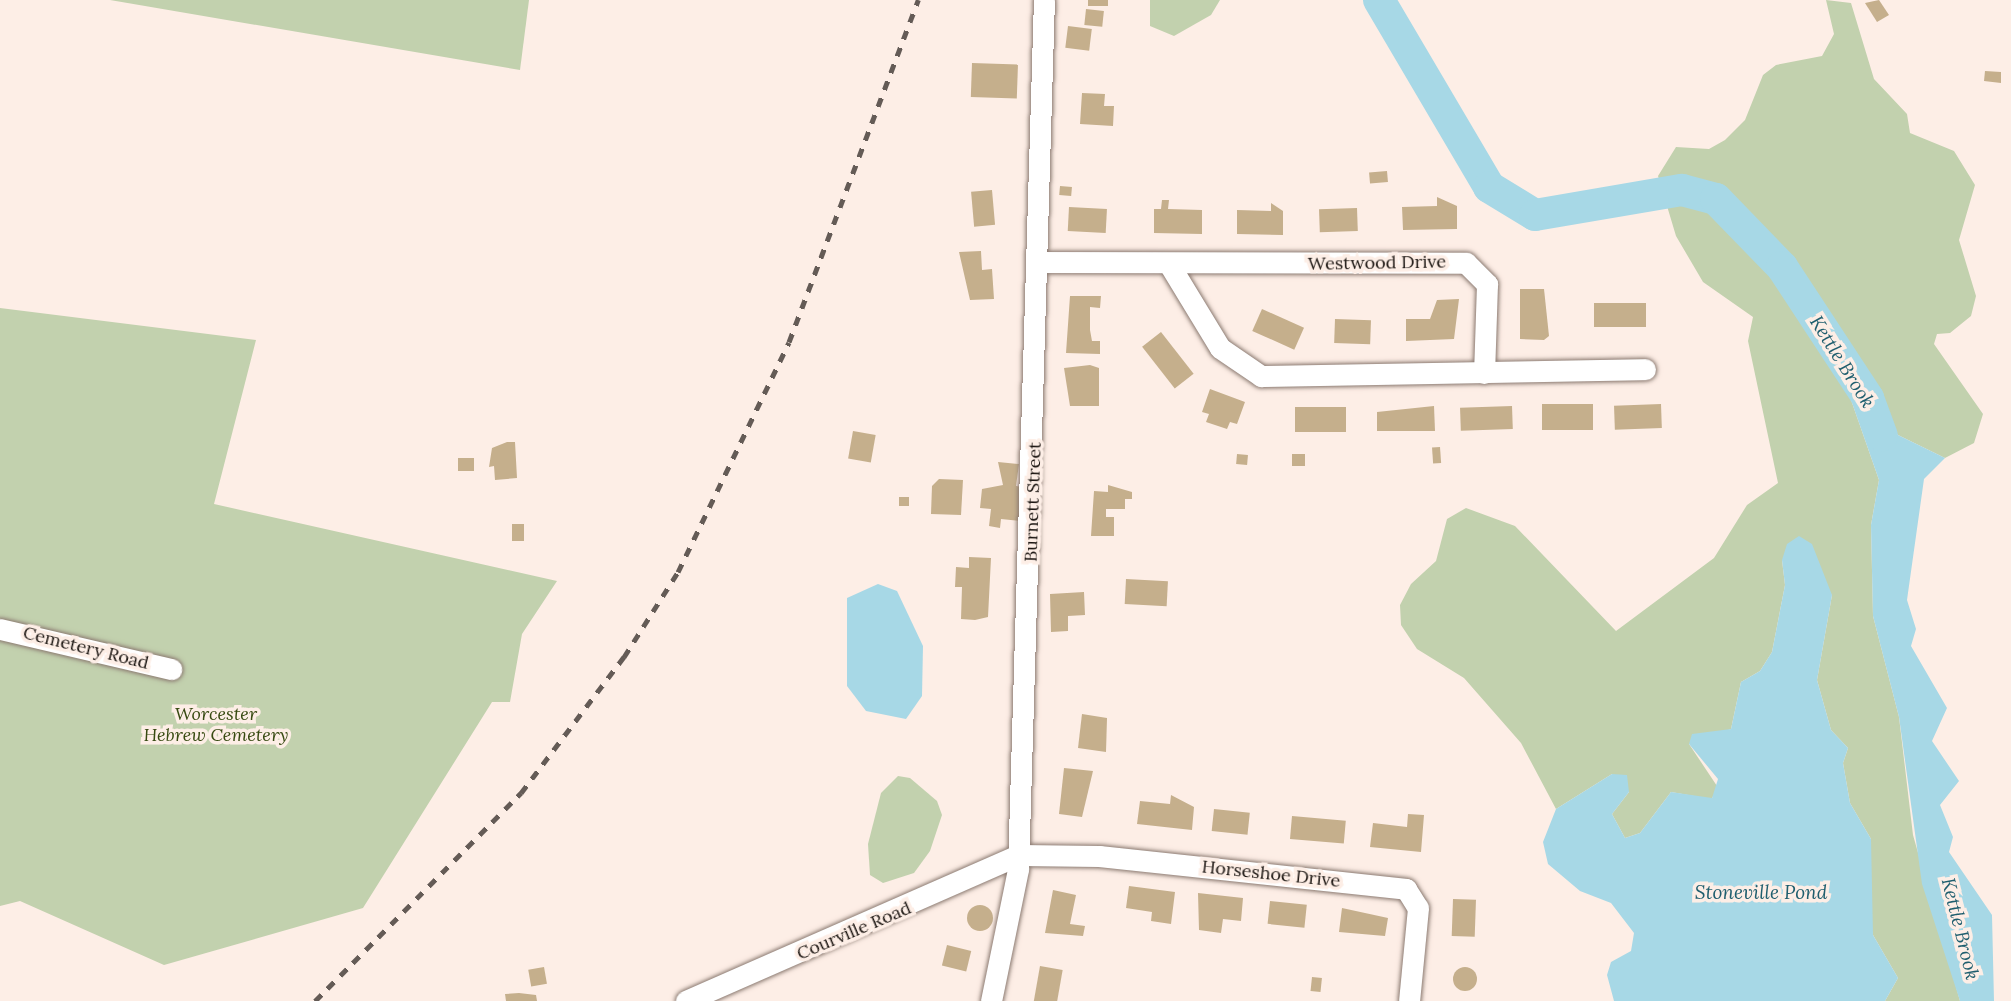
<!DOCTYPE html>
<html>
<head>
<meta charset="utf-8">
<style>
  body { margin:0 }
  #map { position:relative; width:2011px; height:1001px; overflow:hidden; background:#fdeee6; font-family:Lora,serif }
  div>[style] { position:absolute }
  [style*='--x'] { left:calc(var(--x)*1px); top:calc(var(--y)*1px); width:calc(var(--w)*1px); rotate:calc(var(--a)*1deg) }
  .green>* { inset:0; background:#c2d1ae }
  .water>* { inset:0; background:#a7d8e6 }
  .river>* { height:32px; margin:-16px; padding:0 16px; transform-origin:16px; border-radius:16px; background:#a7d8e6 }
  .building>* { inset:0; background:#c5af8c; transform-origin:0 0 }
  .round { border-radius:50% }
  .roads { filter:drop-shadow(0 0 2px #8b7a71) drop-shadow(0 0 2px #8b7a71) }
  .minor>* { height:21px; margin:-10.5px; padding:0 10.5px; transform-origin:10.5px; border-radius:10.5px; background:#fff }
  .rail>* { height:5px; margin-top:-2.5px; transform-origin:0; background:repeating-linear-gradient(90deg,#645b56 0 9px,transparent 0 18px) }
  span { translate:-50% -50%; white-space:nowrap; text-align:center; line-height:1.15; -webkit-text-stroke:7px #fdeee6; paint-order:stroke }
  .street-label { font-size:18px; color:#1b1511 }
  .park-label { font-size:18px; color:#374a11; font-style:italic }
  .water-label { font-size:19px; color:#1f5e6e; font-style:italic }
</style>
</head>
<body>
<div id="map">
  <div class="green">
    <i style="clip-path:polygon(110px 0,529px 0,520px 70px)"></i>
    <i style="clip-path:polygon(1150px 0,1220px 0,1211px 15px,1174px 36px,1150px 26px)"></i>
    <i style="clip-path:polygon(1826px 0,1851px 3px,1874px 79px,1907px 114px,1910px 133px,1954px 151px,1975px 185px,1959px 240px,1976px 296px,1971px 316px,1950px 333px,1937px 334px,1934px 344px,1983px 414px,1974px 443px,1945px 458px,1898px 435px,1868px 398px,1850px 397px,1879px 480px,1871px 525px,1873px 616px,1899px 717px,1913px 835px,1960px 1001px,1885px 1001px,1898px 978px,1873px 935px,1868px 912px,1871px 839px,1850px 803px,1843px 763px,1848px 748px,1831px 730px,1817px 680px,1832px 595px,1782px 560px,1785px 585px,1772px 652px,1760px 671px,1741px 682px,1731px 729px,1689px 744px,1719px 789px,1711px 799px,1671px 792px,1640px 833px,1625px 838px,1612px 814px,1629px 792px,1612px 774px,1556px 809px,1521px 743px,1464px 678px,1417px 649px,1401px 625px,1400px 605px,1411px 584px,1436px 561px,1447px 519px,1466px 508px,1515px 526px,1616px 631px,1714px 558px,1747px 505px,1778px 483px,1748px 341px,1753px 317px,1703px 282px,1676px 236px,1658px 176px,1676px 147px,1709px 149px,1725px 140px,1745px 120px,1763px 75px,1776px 65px,1822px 56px,1834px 34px)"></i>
    <i style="clip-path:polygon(0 308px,256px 340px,214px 504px,557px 581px,522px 634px,510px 702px,492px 702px,363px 908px,164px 965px,20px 901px,0 906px)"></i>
    <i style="clip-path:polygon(898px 776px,910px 778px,937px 801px,942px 815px,930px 851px,914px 873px,883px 883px,870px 875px,868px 844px,881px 793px)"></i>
  </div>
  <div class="water">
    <i style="clip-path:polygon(1850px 397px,1868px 398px,1898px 435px,1945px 458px,1924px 479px,1907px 600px,1916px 629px,1911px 646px,1947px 708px,1932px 741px,1959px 781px,1940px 805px,1953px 837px,1949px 852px,1992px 915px,1994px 1001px,1960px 1001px,1922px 884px,1899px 717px,1873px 616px,1871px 525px,1879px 480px)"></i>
    <i style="clip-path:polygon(1799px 536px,1812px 544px,1832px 595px,1817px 680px,1831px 730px,1848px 748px,1843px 763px,1850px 803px,1871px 839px,1873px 935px,1898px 978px,1885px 1001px,1614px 1001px,1607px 975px,1611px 962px,1631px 951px,1634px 933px,1611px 903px,1580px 891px,1548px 864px,1543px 842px,1556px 809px,1612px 774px,1627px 775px,1629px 792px,1612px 814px,1625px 838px,1640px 833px,1671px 792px,1712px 798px,1718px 779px,1689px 744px,1692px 734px,1731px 729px,1741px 682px,1760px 671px,1772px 652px,1785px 585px,1782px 560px,1787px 544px)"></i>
    <i style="clip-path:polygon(878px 584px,897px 591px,923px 646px,922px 696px,906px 719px,866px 711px,847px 686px,847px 598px)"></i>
  </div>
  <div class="river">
    <i style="--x:1379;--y:0;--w:217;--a:59.5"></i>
    <i style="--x:1489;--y:187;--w:54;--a:31.3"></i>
    <i style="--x:1535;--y:215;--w:149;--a:-9.7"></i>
    <i style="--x:1682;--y:190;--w:35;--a:15"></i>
    <i style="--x:1716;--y:199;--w:95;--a:45.9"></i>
    <i style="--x:1782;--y:267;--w:157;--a:56.7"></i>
    <i style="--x:1868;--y:398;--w:40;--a:69.8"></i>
  </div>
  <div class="building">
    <i style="left:1088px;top:0;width:20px;height:6px"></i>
    <i style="clip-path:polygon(1879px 0,1889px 15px,1877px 22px,1865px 3px)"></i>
    <i style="left:1086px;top:9px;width:18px;height:16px;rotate:6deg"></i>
    <i style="left:1068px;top:26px;width:24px;height:22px;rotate:7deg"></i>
    <i style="left:972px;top:63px;width:46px;height:34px;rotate:2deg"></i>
    <i style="clip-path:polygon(1985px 71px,2001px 72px,2001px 83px,1984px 81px)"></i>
    <i style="clip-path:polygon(1082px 93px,1105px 94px,1104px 106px,1114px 106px,1113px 126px,1080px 124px)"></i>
    <i style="left:1387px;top:171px;width:11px;height:18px;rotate:85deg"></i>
    <i style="left:1060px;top:186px;width:12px;height:9px;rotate:5deg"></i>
    <i style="left:992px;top:190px;width:35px;height:21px;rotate:85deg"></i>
    <i style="clip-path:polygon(1437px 197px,1457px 206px,1457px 229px,1403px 230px,1402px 207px,1437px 206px)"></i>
    <i style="clip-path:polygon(1162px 200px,1169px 200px,1168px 209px,1202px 210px,1202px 234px,1154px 233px,1154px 209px,1161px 209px)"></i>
    <i style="clip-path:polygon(1271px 203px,1283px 211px,1283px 235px,1237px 234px,1237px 210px,1271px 211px)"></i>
    <i style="left:1069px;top:207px;width:38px;height:24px;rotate:3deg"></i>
    <i style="left:1357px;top:208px;width:23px;height:38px;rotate:88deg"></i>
    <i style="clip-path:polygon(981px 251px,982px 270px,992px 269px,994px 299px,970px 300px,959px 252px)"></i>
    <i style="clip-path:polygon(1520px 289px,1544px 289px,1549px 336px,1544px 340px,1520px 339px)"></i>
    <i style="clip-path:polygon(1070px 296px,1101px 296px,1100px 308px,1090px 307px,1090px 330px,1092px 341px,1100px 341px,1100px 354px,1066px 353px)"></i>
    <i style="clip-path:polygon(1459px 299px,1454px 339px,1406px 341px,1406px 319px,1430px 319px,1437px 300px)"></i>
    <i style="left:1646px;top:303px;width:24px;height:52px;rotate:90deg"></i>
    <i style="left:1262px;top:309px;width:46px;height:24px;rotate:24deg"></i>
    <i style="left:1335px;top:319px;width:36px;height:24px;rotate:2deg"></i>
    <i style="left:1161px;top:332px;width:53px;height:24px;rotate:52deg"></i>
    <i style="clip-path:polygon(1090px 365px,1099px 368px,1099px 406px,1070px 406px,1064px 368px)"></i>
    <i style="clip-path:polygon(1210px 389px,1245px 402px,1237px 424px,1230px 422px,1227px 429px,1206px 422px,1209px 414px,1202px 412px)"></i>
    <i style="left:1593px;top:404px;width:26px;height:51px;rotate:90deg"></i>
    <i style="left:1661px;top:404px;width:24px;height:47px;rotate:88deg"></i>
    <i style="clip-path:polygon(1434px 406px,1435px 431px,1377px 431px,1377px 412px)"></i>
    <i style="left:1512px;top:406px;width:23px;height:52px;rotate:88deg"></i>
    <i style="left:1346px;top:407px;width:25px;height:51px;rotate:90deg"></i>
    <i style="left:853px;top:431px;width:23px;height:28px;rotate:10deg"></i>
    <i style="clip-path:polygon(507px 442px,515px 442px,517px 478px,495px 480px,494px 466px,489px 467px,492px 448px)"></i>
    <i style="left:1440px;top:447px;width:16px;height:8px;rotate:86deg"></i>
    <i style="left:1237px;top:454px;width:11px;height:10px;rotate:5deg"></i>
    <i style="left:1292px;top:454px;width:13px;height:12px"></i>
    <i style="left:458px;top:458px;width:16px;height:13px"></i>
    <i style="clip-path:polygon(998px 462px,1019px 464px,1016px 486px,1022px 487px,1021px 521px,1001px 519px,1000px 528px,989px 526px,991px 509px,980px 508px,982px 489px,1003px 485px)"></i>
    <i style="clip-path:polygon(939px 479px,963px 480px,961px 515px,931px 514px,932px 486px)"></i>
    <i style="clip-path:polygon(1108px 485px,1132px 492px,1132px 499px,1125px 499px,1125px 509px,1106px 509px,1106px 517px,1114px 517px,1114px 536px,1091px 536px,1094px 491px,1108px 492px)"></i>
    <i style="left:899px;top:497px;width:10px;height:9px"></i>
    <i style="left:512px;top:524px;width:12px;height:17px"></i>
    <i style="clip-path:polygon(969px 557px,991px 558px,988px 617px,975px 620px,961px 619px,962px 587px,955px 587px,956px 567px,969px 568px)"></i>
    <i style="left:1126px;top:579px;width:42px;height:25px;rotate:3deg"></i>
    <i style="clip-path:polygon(1084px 592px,1085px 615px,1068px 616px,1068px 631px,1051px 632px,1050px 594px)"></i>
    <i style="clip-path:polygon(1082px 714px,1107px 718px,1106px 752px,1078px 748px)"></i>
    <i style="clip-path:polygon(1064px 768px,1093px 771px,1082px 817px,1059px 814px)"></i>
    <i style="clip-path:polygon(1171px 795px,1194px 807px,1192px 830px,1137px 824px,1140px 801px,1170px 804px)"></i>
    <i style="left:1214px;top:809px;width:36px;height:22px;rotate:6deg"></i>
    <i style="clip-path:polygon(1408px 814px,1424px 815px,1421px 852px,1370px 847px,1373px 823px,1407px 827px)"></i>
    <i style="left:1292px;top:816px;width:54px;height:23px;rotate:5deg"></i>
    <i style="clip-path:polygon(1129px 886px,1175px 892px,1171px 924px,1151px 921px,1152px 912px,1126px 908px)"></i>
    <i style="clip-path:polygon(1053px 890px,1076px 895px,1070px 924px,1085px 926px,1083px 936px,1045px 933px)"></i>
    <i style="clip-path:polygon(1198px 893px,1243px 898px,1241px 921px,1223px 919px,1221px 933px,1199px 930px)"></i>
    <i style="left:1453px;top:899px;width:23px;height:37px;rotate:2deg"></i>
    <i style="left:1270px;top:901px;width:37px;height:23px;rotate:6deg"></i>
    <i class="round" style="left:967px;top:905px;width:26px;height:26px"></i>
    <i style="clip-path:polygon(1342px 908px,1388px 918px,1385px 936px,1339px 932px)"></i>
    <i style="left:947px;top:945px;width:25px;height:21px;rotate:14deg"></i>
    <i style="left:1040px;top:966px;width:23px;height:36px;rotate:10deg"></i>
    <i class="round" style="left:1453px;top:967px;width:24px;height:24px"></i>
    <i style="left:544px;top:967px;width:17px;height:16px;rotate:80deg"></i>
    <i style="left:1312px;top:977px;width:10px;height:14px;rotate:6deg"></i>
    <i style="clip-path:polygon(519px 993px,536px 995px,537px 1001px,506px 1001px,505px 994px)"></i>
  </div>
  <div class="roads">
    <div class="minor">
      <i style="--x:1039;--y:262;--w:427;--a:0.1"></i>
      <i style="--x:1466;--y:263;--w:30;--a:45"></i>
      <i style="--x:1487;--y:284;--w:89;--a:91.9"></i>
      <i style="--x:1169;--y:264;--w:98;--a:58.7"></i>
      <i style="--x:1220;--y:348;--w:50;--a:34.3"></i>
      <i style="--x:1261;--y:376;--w:384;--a:-1"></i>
      <i style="--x:0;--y:629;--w:176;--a:13.2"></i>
      <i style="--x:686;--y:1001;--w:364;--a:-23.7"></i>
      <i style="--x:1019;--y:855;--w:80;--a:0.7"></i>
      <i style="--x:1099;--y:856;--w:309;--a:6.1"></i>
      <i style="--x:1406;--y:889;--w:22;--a:58"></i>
      <i style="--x:1418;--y:908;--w:93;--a:95.5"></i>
      <i style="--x:991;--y:1001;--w:135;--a:-78.4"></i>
      <i style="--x:1018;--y:869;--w:869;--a:-88.29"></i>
    </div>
  </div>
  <div class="rail">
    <i style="--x:315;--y:1001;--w:293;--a:-45.3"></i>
    <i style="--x:521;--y:793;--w:171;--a:-52.9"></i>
    <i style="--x:624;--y:657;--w:101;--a:-57.6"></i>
    <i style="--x:678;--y:572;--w:255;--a:-64.2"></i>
    <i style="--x:789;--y:342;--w:366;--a:-69.3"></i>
  </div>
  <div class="street-label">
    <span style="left:1377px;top:263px;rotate:-1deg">Westwood Drive</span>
    <span style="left:1033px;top:502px;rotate:-88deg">Burnett Street</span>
    <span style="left:86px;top:648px;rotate:14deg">Cemetery Road</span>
    <span style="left:1271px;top:874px;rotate:6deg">Horseshoe Drive</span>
    <span style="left:854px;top:931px;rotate:-23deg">Courville Road</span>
  </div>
  <div class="park-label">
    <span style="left:216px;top:725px">Worcester<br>Hebrew Cemetery</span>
  </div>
  <div class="water-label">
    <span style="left:1842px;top:362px;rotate:58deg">Kettle Brook</span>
    <span style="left:1761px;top:893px">Stoneville Pond</span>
    <span style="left:1960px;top:929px;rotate:76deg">Kettle Brook</span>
  </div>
</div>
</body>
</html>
